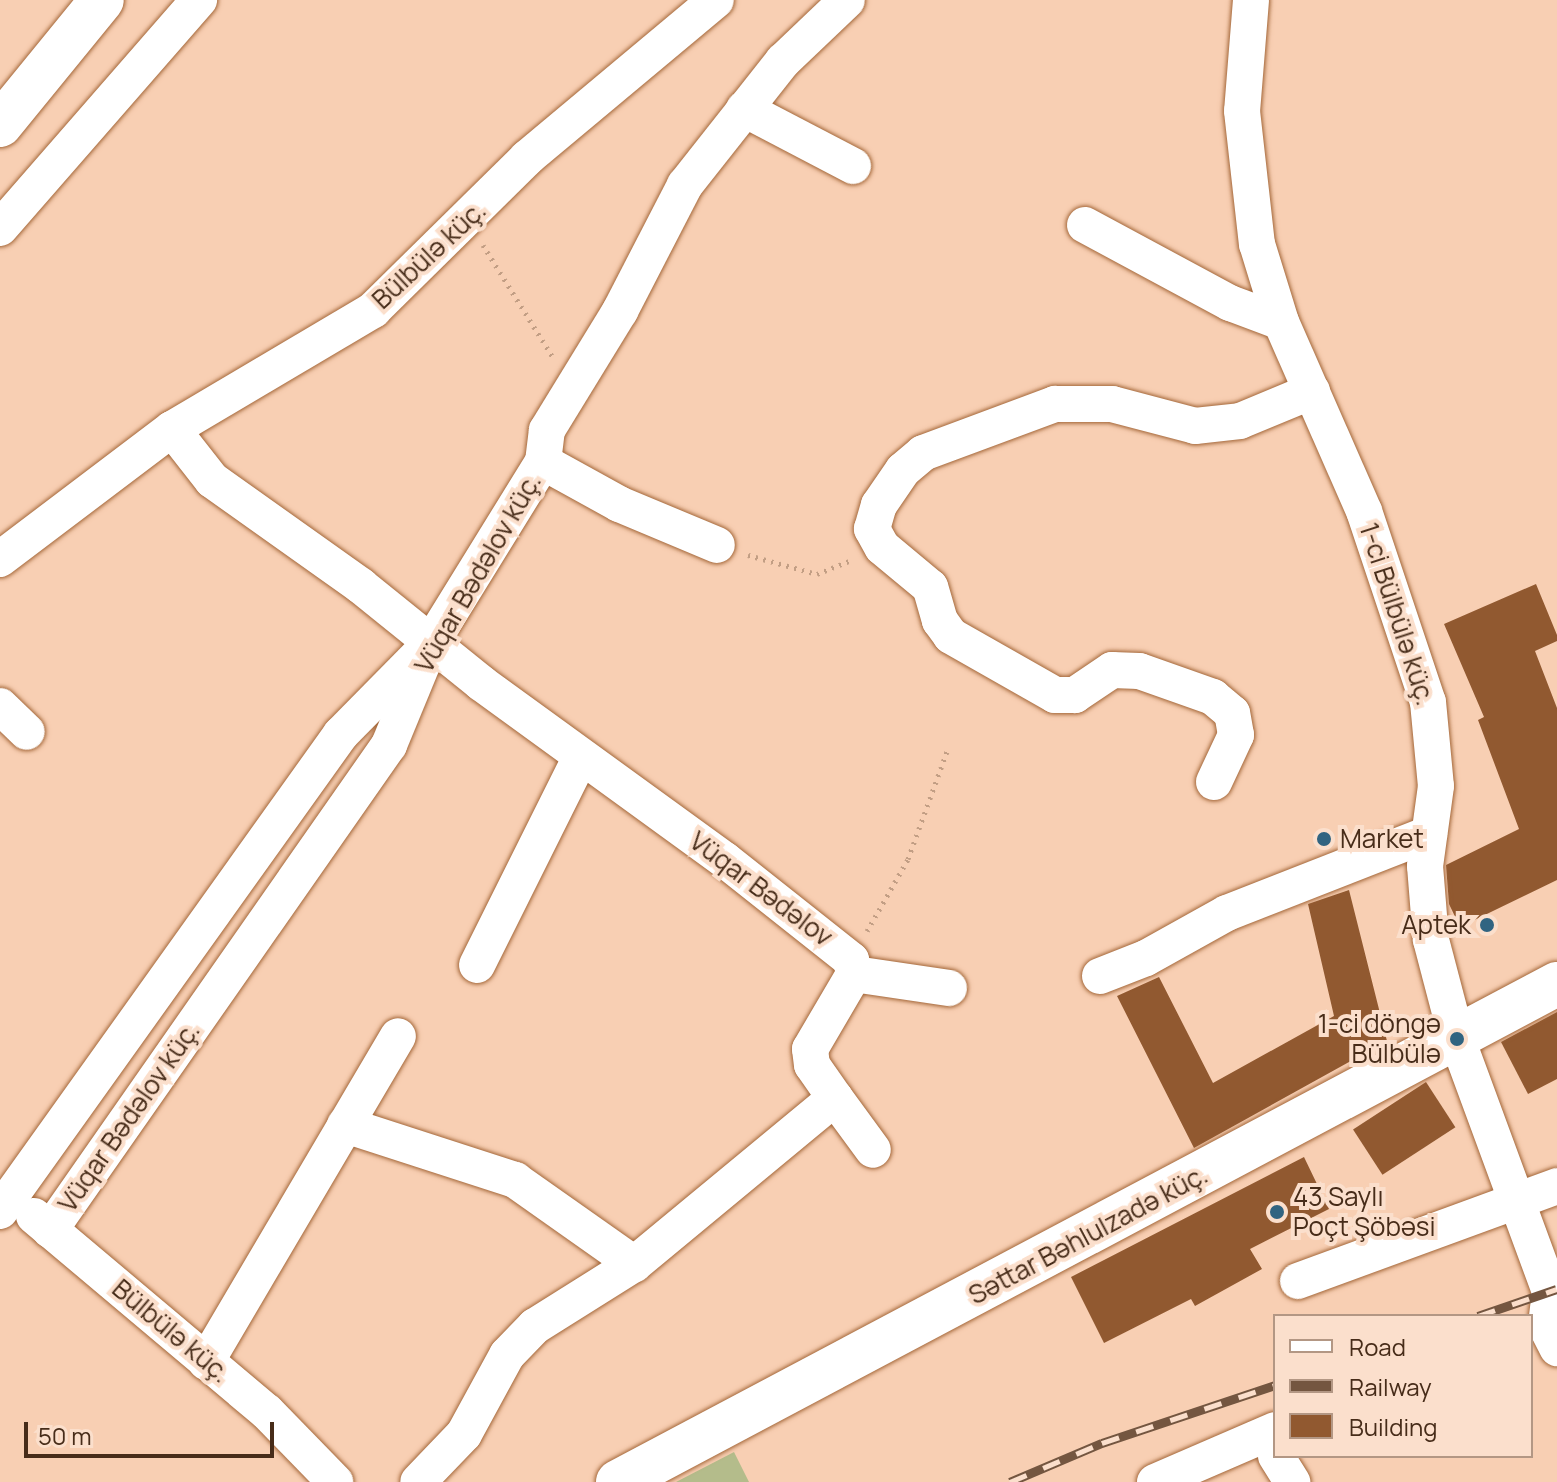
<!DOCTYPE html>
<html>
<head>
<meta charset="utf-8">
<style>
  body { margin:0 }
  #map { position:relative; width:1557px; height:1482px; overflow:hidden; background:#f8cfb3; font-family:Manrope,sans-serif }
  div>[style] { position:absolute }
  [style*='--x'] { left:calc(var(--x)*1px); top:calc(var(--y)*1px); width:calc(var(--w)*1px); rotate:calc(var(--a)*1deg) }
  .green>* { inset:0; background:#b4bc8b }
  .building>* { inset:0; background:#915930; transform-origin:0 0 }
  .path>* { height:5px; margin-top:-2.5px; transform-origin:0; background:repeating-linear-gradient(90deg,#c29e84 0 2px,transparent 0 8px) }
  .roads { filter:drop-shadow(0 0 2px #a46739) drop-shadow(0 0 2px #a46739) }
  .minor>* { height:36px; margin:-18px; padding:0 18px; transform-origin:18px; border-radius:18px; background:#fff }
  .major>* { height:44px; margin:-22px; padding:0 22px; transform-origin:22px; border-radius:22px; background:#fff }
  .highway>* { height:44px; margin:-22px; padding:0 22px; transform-origin:22px; border-radius:22px; background:#fff }
  .rail>* { height:9px; margin-top:-4.5px; transform-origin:0; background:repeating-linear-gradient(90deg,#fbdfcc 0 18px,#745640 0 36px); box-sizing:border-box; border-block:2px solid #745640 }
  .dots>* { width:22px; height:22px; translate:-50% -50%; box-sizing:border-box; border:4px solid #fbdfcc; border-radius:50% }
  span { translate:-50% -50%; white-space:nowrap; text-align:center; line-height:1.15; -webkit-text-stroke:8px #fbdfcc; paint-order:stroke }
  .street-label { font-size:26px; color:#472c19 }
  .poi-label { font-size:26px; color:#472c19 }
  .left { translate:0 -50%; text-align:left }
  .right { translate:-100% -50%; text-align:right }
  .legend { position:absolute; left:1273px; top:1314px; width:260px; height:144px; box-sizing:border-box; background:#fbdfcc; border:2px solid #b39784; margin:0; padding:10px 14px; list-style:none; font-size:24px; color:#472c19 }
  .legend li { display:flex; align-items:center; gap:16px; height:40px }
  .legend b { width:40px; border:2px solid #b39784 }
  .scale { position:absolute; left:24px; top:1422px; width:250px; height:36px; box-sizing:border-box; border:4px solid #472c19; border-top:0; padding-left:10px; font-size:24px; line-height:28px; white-space:nowrap; color:#472c19; -webkit-text-stroke:6px #fbdfcc; paint-order:stroke }
</style>
</head>
<body>
<div id="map">
  <div class="green">
    <i style="clip-path:polygon(734px 1452px,749px 1482px,676px 1482px)"></i>
  </div>
  <div class="building">
    <i style="clip-path:polygon(1536px 584px,1557px 635px,1557px 641px,1535px 651px,1557px 708px,1557px 880px,1460px 927px,1449px 904px,1446px 865px,1519px 829px,1478px 720px,1484px 717px,1444px 624px)"></i>
    <i style="clip-path:polygon(1349px 890px,1387px 1041px,1194px 1148px,1117px 996px,1159px 977px,1213px 1083px,1334px 1016px,1308px 904px)"></i>
    <i style="clip-path:polygon(1557px 1012px,1557px 1079px,1528px 1094px,1501px 1042px)"></i>
    <i style="left:1426px;top:1082px;width:54px;height:87px;rotate:57deg"></i>
    <i style="clip-path:polygon(1304px 1157px,1329px 1209px,1250px 1249px,1262px 1269px,1195px 1306px,1191px 1299px,1104px 1343px,1071px 1277px)"></i>
  </div>
  <div class="path">
    <i style="--x:483;--y:245;--w:131;--a:58.1"></i>
    <i style="--x:748;--y:555;--w:72;--a:15.4"></i>
    <i style="--x:817;--y:574;--w:38;--a:-22"></i>
    <i style="--x:867;--y:931;--w:83;--a:-60.3"></i>
    <i style="--x:908;--y:859;--w:115;--a:-70.1"></i>
  </div>
  <div class="roads">
    <div class="minor">
      <i style="--x:1251;--y:0;--w:111;--a:94.6"></i>
      <i style="--x:1242;--y:111;--w:134;--a:83.6"></i>
      <i style="--x:1257;--y:244;--w:82;--a:72.9"></i>
      <i style="--x:1281;--y:322;--w:206;--a:66.3"></i>
      <i style="--x:1364;--y:511;--w:201;--a:71.5"></i>
      <i style="--x:1428;--y:702;--w:84;--a:84.6"></i>
      <i style="--x:1436;--y:786;--w:81;--a:97.8"></i>
      <i style="--x:1425;--y:866;--w:74;--a:85.4"></i>
      <i style="--x:1431;--y:940;--w:102;--a:75.3"></i>
      <i style="--x:1457;--y:1039;--w:270;--a:69.8"></i>
      <i style="--x:1550;--y:1292;--w:34;--a:97"></i>
      <i style="--x:1546;--y:1326;--w:25;--a:63"></i>
      <i style="--x:744;--y:109;--w:123;--a:27.6"></i>
      <i style="--x:1085;--y:225;--w:165;--a:28.3"></i>
      <i style="--x:1230;--y:303;--w:54;--a:20.4"></i>
      <i style="--x:0;--y:228;--w:303;--a:-48.9"></i>
      <i style="--x:172;--y:429;--w:65;--a:51.9"></i>
      <i style="--x:212;--y:480;--w:183;--a:35.4"></i>
      <i style="--x:361;--y:586;--w:154;--a:38.9"></i>
      <i style="--x:481;--y:683;--w:301;--a:36"></i>
      <i style="--x:725;--y:860;--w:161;--a:38.4"></i>
      <i style="--x:851;--y:960;--w:14;--a:78"></i>
      <i style="--x:854;--y:974;--w:87;--a:120.4"></i>
      <i style="--x:810;--y:1049;--w:16;--a:83"></i>
      <i style="--x:812;--y:1065;--w:40;--a:55.1"></i>
      <i style="--x:835;--y:1098;--w:261;--a:140.4"></i>
      <i style="--x:634;--y:1264;--w:117;--a:147.9"></i>
      <i style="--x:535;--y:1326;--w:40;--a:134"></i>
      <i style="--x:507;--y:1355;--w:90;--a:118.6"></i>
      <i style="--x:464;--y:1434;--w:66;--a:133.8"></i>
      <i style="--x:543;--y:462;--w:87;--a:28.9"></i>
      <i style="--x:619;--y:504;--w:106;--a:22.7"></i>
      <i style="--x:0;--y:559;--w:216;--a:-37.1"></i>
      <i style="--x:172;--y:429;--w:234;--a:-30.6"></i>
      <i style="--x:373;--y:310;--w:216;--a:-44.6"></i>
      <i style="--x:527;--y:158;--w:246;--a:-39.9"></i>
      <i style="--x:0;--y:706;--w:37;--a:44"></i>
      <i style="--x:1214;--y:782;--w:52;--a:-64.9"></i>
      <i style="--x:1236;--y:735;--w:22;--a:-100"></i>
      <i style="--x:1232;--y:713;--w:25;--a:-140"></i>
      <i style="--x:1213;--y:697;--w:78;--a:-160.6"></i>
      <i style="--x:1139;--y:671;--w:27;--a:-178"></i>
      <i style="--x:1112;--y:670;--w:45;--a:146"></i>
      <i style="--x:1075;--y:695;--w:20;--a:180"></i>
      <i style="--x:1055;--y:695;--w:120;--a:-150.4"></i>
      <i style="--x:951;--y:636;--w:19;--a:-126"></i>
      <i style="--x:940;--y:621;--w:35;--a:-106"></i>
      <i style="--x:930;--y:587;--w:62;--a:-140.2"></i>
      <i style="--x:882;--y:547;--w:21;--a:-119"></i>
      <i style="--x:872;--y:529;--w:25;--a:-74"></i>
      <i style="--x:879;--y:505;--w:42;--a:-55.6"></i>
      <i style="--x:903;--y:470;--w:26;--a:-40"></i>
      <i style="--x:923;--y:453;--w:141;--a:-20.4"></i>
      <i style="--x:1055;--y:404;--w:57;--a:0"></i>
      <i style="--x:1112;--y:404;--w:86;--a:14.8"></i>
      <i style="--x:1195;--y:426;--w:45;--a:-6.3"></i>
      <i style="--x:1240;--y:421;--w:78;--a:-22.6"></i>
      <i style="--x:477;--y:965;--w:231;--a:-63.5"></i>
      <i style="--x:854;--y:974;--w:96;--a:8.4"></i>
      <i style="--x:1100;--y:976;--w:49;--a:-21.4"></i>
      <i style="--x:1146;--y:958;--w:93;--a:-29.1"></i>
      <i style="--x:1227;--y:913;--w:217;--a:-21.4"></i>
      <i style="--x:835;--y:1098;--w:64;--a:53.8"></i>
      <i style="--x:345;--y:1125;--w:179;--a:17.9"></i>
      <i style="--x:515;--y:1180;--w:146;--a:35.2"></i>
      <i style="--x:0;--y:1211;--w:586;--a:-54.44"></i>
      <i style="--x:341;--y:734;--w:110;--a:-45.4"></i>
      <i style="--x:34;--y:1216;--w:304;--a:40.1"></i>
      <i style="--x:267;--y:1412;--w:98;--a:45.8"></i>
      <i style="--x:50;--y:1230;--w:592;--a:-55.05"></i>
      <i style="--x:389;--y:745;--w:110;--a:-67.6"></i>
      <i style="--x:431;--y:643;--w:213;--a:-58.3"></i>
      <i style="--x:543;--y:462;--w:32;--a:-83"></i>
      <i style="--x:547;--y:430;--w:140;--a:-58.5"></i>
      <i style="--x:620;--y:311;--w:142;--a:-62.7"></i>
      <i style="--x:685;--y:185;--w:158;--a:-51.7"></i>
      <i style="--x:783;--y:61;--w:88;--a:-43.6"></i>
      <i style="--x:1298;--y:1281;--w:276;--a:-20.1"></i>
      <i style="--x:206;--y:1362;--w:378;--a:-59.5"></i>
      <i style="--x:1276;--y:1456;--w:31;--a:58"></i>
      <i style="--x:1155;--y:1482;--w:131;--a:-23.4"></i>
    </div>
    <div class="major">
      <i style="--x:618;--y:1482;--w:1063;--a:-27.94"></i>
    </div>
    <div class="highway">
      <i style="--x:0;--y:125;--w:161;--a:-50.8"></i>
    </div>
  </div>
  <div class="rail">
    <i style="--x:1478;--y:1316;--w:83;--a:-18.9"></i>
    <i style="--x:1010;--y:1482;--w:100;--a:-23"></i>
    <i style="--x:1102;--y:1443;--w:182;--a:-18.5"></i>
  </div>
  <div class="dots">
    <i style="left:1324px;top:839px;background:#316481"></i>
    <i style="left:1487px;top:925px;background:#316481"></i>
    <i style="left:1457px;top:1039px;background:#316481"></i>
    <i style="left:1277px;top:1212px;background:#316481"></i>
  </div>
  <div class="street-label">
    <span style="left:429px;top:255px;rotate:-43deg">Bülbülə küç.</span>
    <span style="left:478px;top:573px;rotate:-60deg">Vüqar Bədəlov küç.</span>
    <span style="left:1397px;top:614px;rotate:72deg">1-ci Bülbülə küç.</span>
    <span style="left:761px;top:889px;rotate:37deg">Vüqar Bədəlov</span>
    <span style="left:129px;top:1117px;rotate:-55deg">Vüqar Bədəlov küç.</span>
    <span style="left:1088px;top:1235px;rotate:-28deg">Səttar Bəhlulzadə küç.</span>
    <span style="left:171px;top:1331px;rotate:40deg">Bülbülə küç.</span>
  </div>
  <div class="poi-label">
    <span class="left" style="left:1340px;top:839px">Market</span>
    <span class="right" style="left:1471px;top:925px">Aptek</span>
    <span class="right" style="left:1441px;top:1039px">1-ci döngə<br>Bülbülə</span>
    <span class="left" style="left:1293px;top:1212px">43 Saylı<br>Poçt Şöbəsi</span>
  </div>
  <ul class="legend">
  <li><b style="height:10px;background:#fff"></b>Road</li>
  <li><b style="height:10px;background:#745640"></b>Railway</li>
  <li><b style="height:22px;background:#915930"></b>Building</li>
  </ul>
  <div class="scale">50 m</div>
</div>
</body>
</html>
